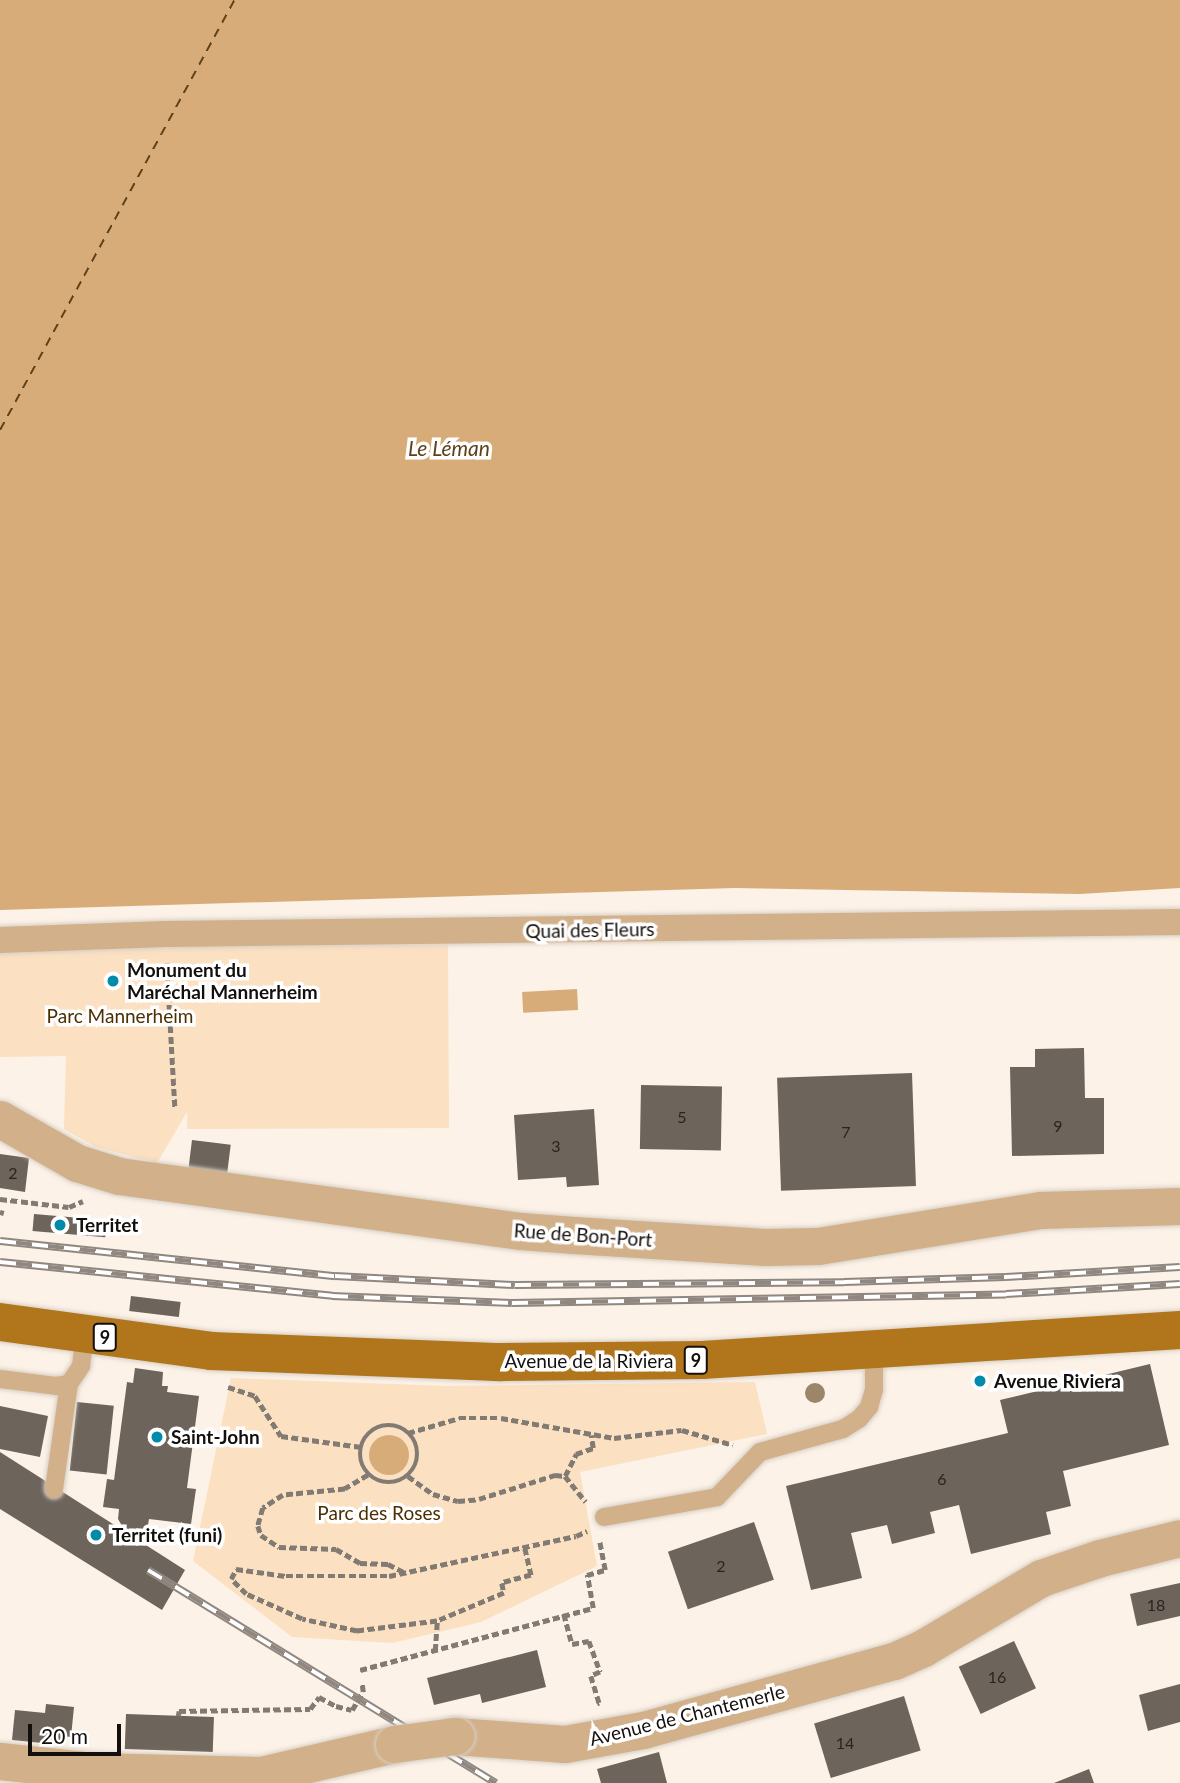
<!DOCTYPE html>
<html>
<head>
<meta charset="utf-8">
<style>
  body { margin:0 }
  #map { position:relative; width:1180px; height:1783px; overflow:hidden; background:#fcf2e7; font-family:Lato,sans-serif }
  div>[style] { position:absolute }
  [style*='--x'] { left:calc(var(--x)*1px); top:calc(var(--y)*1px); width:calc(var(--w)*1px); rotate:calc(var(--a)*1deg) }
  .green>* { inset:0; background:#fbe0c1 }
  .water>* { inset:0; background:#d8ac79; transform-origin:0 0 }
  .round { border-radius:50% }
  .ferry>* { height:2px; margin-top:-1px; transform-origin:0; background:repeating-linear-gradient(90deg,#5f4119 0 9px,transparent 0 16px) }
  .building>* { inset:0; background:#6d645b; transform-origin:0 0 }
  .path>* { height:4.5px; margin-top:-2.25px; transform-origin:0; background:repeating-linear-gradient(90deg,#827b74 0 7px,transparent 0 10.5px) }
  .path>.ring { margin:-2.25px; padding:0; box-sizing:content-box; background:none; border:4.5px solid #827b74; border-radius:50% }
  .roads { filter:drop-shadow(0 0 2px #d7cec4) drop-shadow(0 0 2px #d7cec4) }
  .service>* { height:18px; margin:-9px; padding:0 9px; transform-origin:9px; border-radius:9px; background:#d2b089 }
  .pedestrian>* { height:26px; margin:-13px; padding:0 13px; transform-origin:13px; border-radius:13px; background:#d2b089 }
  .minor>* { height:37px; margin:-18.5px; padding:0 18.5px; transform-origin:18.5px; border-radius:18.5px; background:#d2b089 }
  .primary>* { height:38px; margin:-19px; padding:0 19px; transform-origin:19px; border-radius:19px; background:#b1751b }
  .rail>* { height:8px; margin-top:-4px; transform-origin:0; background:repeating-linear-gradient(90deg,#fff 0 16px,#8f8780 0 32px); box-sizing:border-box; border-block:2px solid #8f8780 }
  .bridges { filter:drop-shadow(0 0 2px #d7cec4) drop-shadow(0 0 2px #d7cec4) }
  .minor-bridge>* { height:37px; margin:-18.5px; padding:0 18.5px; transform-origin:18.5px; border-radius:18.5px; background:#d2b089 }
  .trees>* { width:20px; height:20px; margin:-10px; border-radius:50%; background:#9b8669 }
  .dots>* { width:19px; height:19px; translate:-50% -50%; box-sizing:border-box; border:4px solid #fff; border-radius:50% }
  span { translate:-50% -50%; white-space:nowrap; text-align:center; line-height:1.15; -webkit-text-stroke:7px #fff; paint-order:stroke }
  .number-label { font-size:16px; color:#2a2420 }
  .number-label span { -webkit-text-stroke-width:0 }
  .shield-label span { padding:2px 5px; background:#fff; border:2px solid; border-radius:5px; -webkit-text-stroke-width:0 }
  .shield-label { font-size:18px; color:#130f0c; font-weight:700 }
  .street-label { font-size:19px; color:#130f0c }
  .poi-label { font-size:19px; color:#130f0c; font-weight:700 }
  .left { translate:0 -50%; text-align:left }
  .park-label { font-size:19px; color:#4b2e02 }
  .water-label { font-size:21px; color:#5f4119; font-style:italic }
  .scale { position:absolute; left:28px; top:1724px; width:93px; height:32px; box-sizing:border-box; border:4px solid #130f0c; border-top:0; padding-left:9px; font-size:21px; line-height:24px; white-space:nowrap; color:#130f0c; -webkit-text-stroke:5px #fff; paint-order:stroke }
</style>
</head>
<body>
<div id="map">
  <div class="green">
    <i style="clip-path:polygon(448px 945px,449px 1128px,187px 1129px,187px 1112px,157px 1163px,96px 1147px,64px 1129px,66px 1056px,0 1057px,0 953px,187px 946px)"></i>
    <i style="clip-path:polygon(231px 1378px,445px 1386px,755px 1382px,767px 1434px,580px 1472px,597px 1566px,481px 1622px,392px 1643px,292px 1637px,193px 1561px)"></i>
  </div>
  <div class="water">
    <i style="clip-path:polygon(0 0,1180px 0,1180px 888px,1080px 894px,735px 888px,0 910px)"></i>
    <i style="left:577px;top:989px;width:21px;height:55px;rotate:87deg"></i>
    <i class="round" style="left:369px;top:1435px;width:40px;height:40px"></i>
  </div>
  <div class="ferry">
    <i style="--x:0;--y:430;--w:490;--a:-61.4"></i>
  </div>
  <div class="building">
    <i style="clip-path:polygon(1084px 1048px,1085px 1098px,1104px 1098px,1104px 1154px,1012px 1156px,1010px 1067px,1035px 1067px,1035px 1049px)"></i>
    <i style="left:912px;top:1073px;width:113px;height:135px;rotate:88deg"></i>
    <i style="left:641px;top:1085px;width:81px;height:64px;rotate:1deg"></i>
    <i style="clip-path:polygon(594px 1109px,599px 1185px,567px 1187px,566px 1177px,518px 1180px,514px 1115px)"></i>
    <i style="left:192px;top:1140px;width:39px;height:29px;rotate:7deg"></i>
    <i style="clip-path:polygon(0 1154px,29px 1158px,25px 1192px,0 1188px)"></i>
    <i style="left:34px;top:1214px;width:73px;height:17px;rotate:5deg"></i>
    <i style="left:131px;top:1296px;width:50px;height:15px;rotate:7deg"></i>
    <i style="clip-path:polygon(1150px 1364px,1169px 1445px,1063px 1471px,1071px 1506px,1046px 1512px,1051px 1534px,971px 1554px,959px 1505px,930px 1512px,935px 1533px,892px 1544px,887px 1525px,851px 1533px,862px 1578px,811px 1590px,786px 1486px,1008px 1433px,1000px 1400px)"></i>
    <i style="clip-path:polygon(135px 1368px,163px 1372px,162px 1386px,168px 1386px,167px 1392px,199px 1396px,187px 1488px,196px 1489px,191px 1524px,149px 1519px,148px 1525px,139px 1533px,125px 1531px,118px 1519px,119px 1509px,103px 1507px,107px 1479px,114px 1480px,127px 1382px,133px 1383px)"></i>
    <i style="left:77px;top:1402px;width:37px;height:69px;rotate:6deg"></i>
    <i style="clip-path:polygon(0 1406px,48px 1416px,40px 1457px,0 1449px)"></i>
    <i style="clip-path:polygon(0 1452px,185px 1570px,162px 1610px,0 1509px)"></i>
    <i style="left:754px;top:1522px;width:61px;height:91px;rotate:71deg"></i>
    <i style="clip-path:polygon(1180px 1583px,1180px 1616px,1137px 1626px,1130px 1594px)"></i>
    <i style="left:1014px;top:1641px;width:52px;height:61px;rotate:65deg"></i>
    <i style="clip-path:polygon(537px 1650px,546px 1687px,482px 1703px,480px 1694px,434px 1705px,427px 1678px)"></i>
    <i style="clip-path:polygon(1180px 1684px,1180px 1722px,1148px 1731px,1139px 1695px)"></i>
    <i style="left:904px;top:1696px;width:57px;height:94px;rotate:73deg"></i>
    <i style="clip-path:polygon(46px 1704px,74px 1707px,71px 1737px,62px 1736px,61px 1745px,12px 1740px,15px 1710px,45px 1713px)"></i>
    <i style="left:126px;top:1714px;width:88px;height:35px;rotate:2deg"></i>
    <i style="clip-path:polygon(659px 1752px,667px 1783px,601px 1783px,597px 1769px)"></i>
    <i style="clip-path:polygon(1089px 1769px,1094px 1783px,1054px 1783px)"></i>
  </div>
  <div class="path">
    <i style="--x:167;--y:963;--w:144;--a:86.8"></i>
    <i style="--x:0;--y:1199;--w:69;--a:6.6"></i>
    <i style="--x:69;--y:1207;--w:15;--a:-23"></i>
    <i style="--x:0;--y:1212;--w:4;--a:14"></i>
    <i style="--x:228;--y:1387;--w:28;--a:18"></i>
    <i style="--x:255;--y:1396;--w:48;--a:57"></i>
    <i style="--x:281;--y:1436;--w:81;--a:7.8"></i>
    <i class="ring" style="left:360px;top:1425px;width:53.5px;height:53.5px"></i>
    <i style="--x:408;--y:1433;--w:53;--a:-16.4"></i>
    <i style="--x:459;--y:1418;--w:42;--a:0"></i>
    <i style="--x:501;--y:1418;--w:115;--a:10"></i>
    <i style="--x:614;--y:1438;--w:68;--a:-6.7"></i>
    <i style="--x:682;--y:1430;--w:53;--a:16.4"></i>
    <i style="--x:368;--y:1475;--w:27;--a:149"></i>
    <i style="--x:345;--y:1489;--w:62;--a:174.5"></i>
    <i style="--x:283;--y:1495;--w:24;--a:147"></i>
    <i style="--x:263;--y:1508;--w:19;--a:106"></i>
    <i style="--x:258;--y:1526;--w:9;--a:72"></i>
    <i style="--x:261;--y:1535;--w:22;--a:34"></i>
    <i style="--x:279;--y:1547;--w:57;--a:2"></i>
    <i style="--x:336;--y:1549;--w:28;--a:30"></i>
    <i style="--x:360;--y:1563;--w:28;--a:2"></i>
    <i style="--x:388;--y:1564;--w:18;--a:27"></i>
    <i style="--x:408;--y:1476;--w:31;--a:36"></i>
    <i style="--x:433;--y:1494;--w:26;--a:16"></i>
    <i style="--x:458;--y:1501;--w:21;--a:-5"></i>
    <i style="--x:479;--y:1499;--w:80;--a:-17.5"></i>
    <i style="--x:555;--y:1475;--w:10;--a:6"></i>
    <i style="--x:565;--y:1476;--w:33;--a:51"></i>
    <i style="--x:565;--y:1476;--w:25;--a:-63"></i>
    <i style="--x:576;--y:1454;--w:18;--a:-19"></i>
    <i style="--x:593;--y:1448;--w:13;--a:-99"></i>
    <i style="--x:525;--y:1548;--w:28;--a:77"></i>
    <i style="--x:531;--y:1575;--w:30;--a:165"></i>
    <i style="--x:502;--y:1583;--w:10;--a:79"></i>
    <i style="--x:504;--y:1593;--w:73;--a:157.3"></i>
    <i style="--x:437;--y:1621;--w:81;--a:172.9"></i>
    <i style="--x:357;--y:1631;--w:56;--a:-167.7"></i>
    <i style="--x:302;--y:1619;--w:61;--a:-155.9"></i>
    <i style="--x:246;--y:1594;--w:21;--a:-135"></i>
    <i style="--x:231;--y:1579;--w:11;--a:-63"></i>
    <i style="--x:236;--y:1569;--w:50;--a:8"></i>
    <i style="--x:286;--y:1576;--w:103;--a:0"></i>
    <i style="--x:389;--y:1576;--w:191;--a:-12.1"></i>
    <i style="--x:576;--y:1536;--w:12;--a:-24"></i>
    <i style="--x:564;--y:1614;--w:31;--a:75"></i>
    <i style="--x:572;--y:1644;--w:17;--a:-10"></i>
    <i style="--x:589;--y:1641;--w:33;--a:70"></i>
    <i style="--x:600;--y:1672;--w:10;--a:156"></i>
    <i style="--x:591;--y:1676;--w:28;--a:73"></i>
    <i style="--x:599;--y:1703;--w:2;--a:153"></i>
    <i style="--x:435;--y:1651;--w:30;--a:-86"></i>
    <i style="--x:360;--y:1670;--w:241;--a:-14.9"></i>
    <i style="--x:593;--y:1608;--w:34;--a:-100"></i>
    <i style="--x:587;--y:1575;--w:19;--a:-16"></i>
    <i style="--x:605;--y:1570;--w:31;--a:-101"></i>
    <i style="--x:178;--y:1716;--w:5;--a:-79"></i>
    <i style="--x:179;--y:1711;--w:131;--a:-0.9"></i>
    <i style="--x:310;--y:1709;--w:15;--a:-53"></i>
    <i style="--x:319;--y:1697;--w:19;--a:28"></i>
    <i style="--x:336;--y:1706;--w:16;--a:14"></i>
    <i style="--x:352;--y:1710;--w:21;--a:-59"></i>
    <i style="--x:363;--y:1692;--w:8;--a:-97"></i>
  </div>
  <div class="roads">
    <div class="service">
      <i style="--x:0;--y:1379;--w:56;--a:7.1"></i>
      <i style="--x:56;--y:1386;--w:13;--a:-9"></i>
      <i style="--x:69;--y:1384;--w:22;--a:-56"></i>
      <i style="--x:81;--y:1366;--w:32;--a:-83"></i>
      <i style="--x:54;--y:1489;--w:106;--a:-81.9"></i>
      <i style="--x:604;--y:1517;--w:115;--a:-10"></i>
      <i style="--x:717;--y:1497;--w:62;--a:-46.3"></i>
      <i style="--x:760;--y:1452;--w:86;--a:-15.5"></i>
      <i style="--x:843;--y:1429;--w:19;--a:-32"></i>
      <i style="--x:859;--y:1419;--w:16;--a:-50"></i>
      <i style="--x:869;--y:1407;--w:18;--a:-74"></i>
      <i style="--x:874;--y:1390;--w:39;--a:-90"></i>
    </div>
    <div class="pedestrian">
      <i style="--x:0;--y:940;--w:165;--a:-2.1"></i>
      <i style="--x:165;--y:934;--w:1015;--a:-0.68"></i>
    </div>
    <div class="minor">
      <i style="--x:0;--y:1119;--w:89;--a:29.7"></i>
      <i style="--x:77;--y:1163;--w:44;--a:17.2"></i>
      <i style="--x:119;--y:1176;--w:406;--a:7.8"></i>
      <i style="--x:521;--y:1231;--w:53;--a:4.3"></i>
      <i style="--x:574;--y:1235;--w:191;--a:3.6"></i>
      <i style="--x:765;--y:1247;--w:53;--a:-1.1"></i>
      <i style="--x:818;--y:1246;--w:225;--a:-9.2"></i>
      <i style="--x:1040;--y:1210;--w:140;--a:-1.6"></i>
      <i style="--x:455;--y:1736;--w:110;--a:4.2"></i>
      <i style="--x:565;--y:1744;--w:79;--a:-10.2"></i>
      <i style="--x:643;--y:1730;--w:260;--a:-15.4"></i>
      <i style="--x:894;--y:1661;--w:32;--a:-24"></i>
      <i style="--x:923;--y:1648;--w:137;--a:-30.7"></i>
      <i style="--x:1041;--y:1578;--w:62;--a:-18.7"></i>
      <i style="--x:1100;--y:1558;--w:82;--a:-14"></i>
      <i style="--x:0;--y:1761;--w:94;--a:6.1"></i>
      <i style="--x:93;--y:1771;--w:168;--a:1.4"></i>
      <i style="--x:261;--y:1775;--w:137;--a:-13.1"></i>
    </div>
    <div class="primary">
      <i style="--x:0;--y:1322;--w:213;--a:7.8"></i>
      <i style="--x:211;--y:1351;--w:291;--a:2.2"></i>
      <i style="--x:502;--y:1362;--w:200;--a:-0.6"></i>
      <i style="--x:702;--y:1360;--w:479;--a:-3.6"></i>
    </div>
  </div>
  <div class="rail">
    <i style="--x:0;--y:1241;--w:337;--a:6"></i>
    <i style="--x:335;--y:1276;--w:180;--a:2.9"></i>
    <i style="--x:515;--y:1285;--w:329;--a:-0.5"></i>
    <i style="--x:844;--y:1282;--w:162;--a:-1.8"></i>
    <i style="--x:1006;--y:1277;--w:174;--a:-3.3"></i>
    <i style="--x:0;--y:1262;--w:334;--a:5.8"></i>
    <i style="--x:332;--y:1296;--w:180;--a:2.2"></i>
    <i style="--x:512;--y:1303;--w:494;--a:-1"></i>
    <i style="--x:1006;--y:1294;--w:174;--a:-3.3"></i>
    <i style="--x:148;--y:1570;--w:408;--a:31.5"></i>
  </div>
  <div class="bridges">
    <div class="minor-bridge">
      <i style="--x:394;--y:1744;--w:62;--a:-7.5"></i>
    </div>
  </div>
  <div class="trees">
    <i style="left:815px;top:1393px"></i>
  </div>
  <div class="dots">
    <i style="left:113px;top:981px;background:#008baa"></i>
    <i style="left:60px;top:1225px;background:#008baa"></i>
    <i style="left:980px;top:1381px;background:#008baa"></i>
    <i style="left:157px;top:1437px;background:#008baa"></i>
    <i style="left:96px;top:1535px;background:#008baa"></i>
  </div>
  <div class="number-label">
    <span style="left:682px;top:1117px">5</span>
    <span style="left:1058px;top:1126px">9</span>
    <span style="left:846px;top:1132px">7</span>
    <span style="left:556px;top:1146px">3</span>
    <span style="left:13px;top:1173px">2</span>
    <span style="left:942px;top:1479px">6</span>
    <span style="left:721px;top:1566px">2</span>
    <span style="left:1156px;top:1605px">18</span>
    <span style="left:997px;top:1677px">16</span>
    <span style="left:845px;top:1743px">14</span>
  </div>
  <div class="shield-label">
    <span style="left:105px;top:1337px">9</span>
    <span style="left:696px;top:1360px">9</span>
  </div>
  <div class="street-label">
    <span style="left:590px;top:930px;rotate:-1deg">Quai des Fleurs</span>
    <span style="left:583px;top:1235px;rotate:4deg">Rue de Bon-Port</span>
    <span style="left:589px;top:1361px">Avenue de la Riviera</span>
    <span style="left:687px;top:1715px;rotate:-14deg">Avenue de Chantemerle</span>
  </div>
  <div class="poi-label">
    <span class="left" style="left:127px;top:981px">Monument du<br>Maréchal Mannerheim</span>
    <span class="left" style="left:76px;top:1225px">Territet</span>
    <span class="left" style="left:994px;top:1381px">Avenue Riviera</span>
    <span class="left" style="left:171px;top:1437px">Saint-John</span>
    <span class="left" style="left:112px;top:1535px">Territet (funi)</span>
  </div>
  <div class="park-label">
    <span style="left:120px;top:1016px">Parc Mannerheim</span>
    <span style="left:379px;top:1513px">Parc des Roses</span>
  </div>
  <div class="water-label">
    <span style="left:449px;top:448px">Le Léman</span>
  </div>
  <div class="scale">20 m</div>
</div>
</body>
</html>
